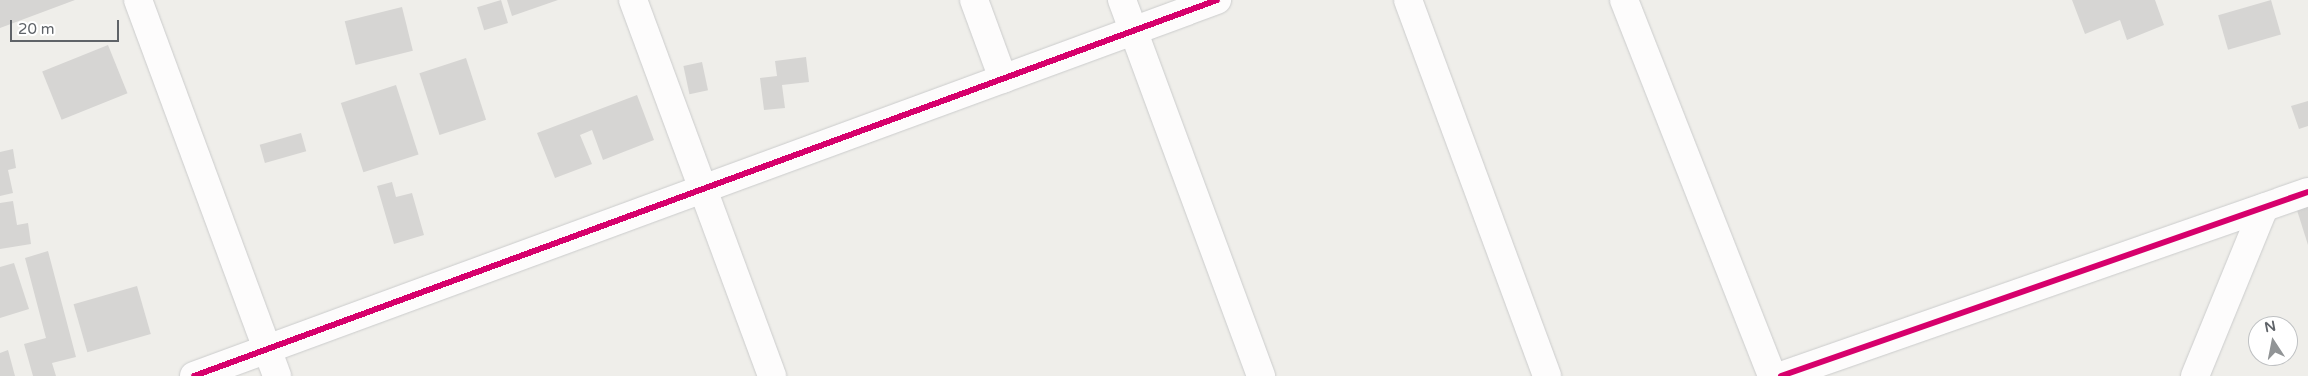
<!DOCTYPE html>
<html>
<head>
<meta charset="utf-8">
<style>
  body { margin:0 }
  #map { position:relative; width:2308px; height:376px; overflow:hidden; background:#efeeea; font-family:"Varela Round",sans-serif }
  div>[style] { position:absolute }
  [style*='--x'] { left:calc(var(--x)*1px); top:calc(var(--y)*1px); width:calc(var(--w)*1px); rotate:calc(var(--a)*1deg) }
  .building>* { inset:0; background:#d6d5d3; transform-origin:0 0 }
  .roads { filter:drop-shadow(0 0 1px #cbcccc) drop-shadow(0 0 1px #cbcccc) }
  .street>* { height:28px; margin:-14px; padding:0 14px; transform-origin:14px; border-radius:14px; background:#fdfcfc }
  .secondary>* { height:28px; margin:-14px; padding:0 14px; transform-origin:14px; border-radius:14px; background:#fdfcfc }
  .cycleway>* { height:6px; margin:-3px; padding:0 3px; transform-origin:3px; border-radius:3px; background:#d6006c }
  span { translate:-50% -50%; white-space:nowrap; text-align:center; line-height:1.15; -webkit-text-stroke:5px #fff; paint-order:stroke }
  .north { position:absolute; left:2248px; top:316px; width:50px; height:50px; box-sizing:border-box; background:#fff; border:1px solid #bfc1c3; border-radius:50%; rotate:349deg; font-size:14px; font-weight:700; line-height:20px; text-align:center; color:#5f6368 }
  .north::after { content:''; display:block; margin:auto; width:18px; height:22px; background:#919496; clip-path:polygon(50% 0,100% 100%,50% 72%,0 100%) }
  .scale { position:absolute; left:10px; top:20px; width:109px; height:22px; box-sizing:border-box; border:2px solid #5f6368; border-top:0; padding-left:6px; font-size:15px; line-height:18px; white-space:nowrap; color:#5f6368; -webkit-text-stroke:4px #fff; paint-order:stroke }
</style>
</head>
<body>
<div id="map">
  <div class="building">
    <i style="clip-path:polygon(0 0,75px 0,0 28px)"></i>
    <i style="left:501px;top:0;width:24px;height:25px;rotate:73deg"></i>
    <i style="clip-path:polygon(507px 0,558px 0,512px 16px)"></i>
    <i style="clip-path:polygon(2072px 0,2155px 0,2164px 25px,2127px 40px,2120px 20px,2085px 34px)"></i>
    <i style="left:2271px;top:0;width:36px;height:55px;rotate:74deg"></i>
    <i style="left:402px;top:7px;width:45px;height:59px;rotate:76deg"></i>
    <i style="left:108px;top:45px;width:52px;height:71px;rotate:68deg"></i>
    <i style="clip-path:polygon(806px 57px,809px 82px,782px 85px,785px 108px,764px 110px,760px 78px,777px 76px,775px 61px)"></i>
    <i style="left:466px;top:58px;width:65px;height:49px;rotate:72deg"></i>
    <i style="left:702px;top:62px;width:29px;height:19px;rotate:78deg"></i>
    <i style="left:396px;top:85px;width:73px;height:58px;rotate:72deg"></i>
    <i style="clip-path:polygon(637px 95px,654px 140px,603px 160px,592px 130px,580px 135px,592px 164px,555px 178px,537px 133px)"></i>
    <i style="clip-path:polygon(2308px 101px,2308px 126px,2299px 129px,2291px 106px)"></i>
    <i style="left:301px;top:133px;width:19px;height:43px;rotate:74deg"></i>
    <i style="clip-path:polygon(13px 149px,16px 168px,8px 170px,13px 193px,0 196px,0 152px)"></i>
    <i style="clip-path:polygon(392px 182px,396px 197px,412px 193px,424px 235px,394px 244px,377px 186px)"></i>
    <i style="clip-path:polygon(13px 201px,17px 225px,28px 223px,31px 244px,0 249px,0 203px)"></i>
    <i style="clip-path:polygon(2308px 203px,2308px 245px,2296px 207px)"></i>
    <i style="clip-path:polygon(48px 251px,76px 357px,52px 363px,56px 376px,33px 376px,24px 344px,46px 338px,25px 258px)"></i>
    <i style="clip-path:polygon(14px 263px,29px 309px,0 318px,0 267px)"></i>
    <i style="left:137px;top:286px;width:50px;height:66px;rotate:74deg"></i>
    <i style="clip-path:polygon(8px 350px,15px 376px,0 376px,0 353px)"></i>
  </div>
  <div class="roads">
    <div class="street">
      <i style="--x:138;--y:0;--w:401;--a:69.7"></i>
      <i style="--x:633;--y:0;--w:401;--a:69.7"></i>
      <i style="--x:974;--y:0;--w:84;--a:69.8"></i>
      <i style="--x:1122;--y:0;--w:401;--a:69.7"></i>
      <i style="--x:1408;--y:0;--w:401;--a:69.7"></i>
      <i style="--x:1624;--y:0;--w:404;--a:68.5"></i>
      <i style="--x:1781;--y:376;--w:558;--a:-19.25"></i>
      <i style="--x:2195;--y:376;--w:182;--a:-67.7"></i>
    </div>
    <div class="secondary">
      <i style="--x:194;--y:376;--w:1090;--a:-20.18"></i>
    </div>
  </div>
  <div class="cycleway">
    <i style="--x:194;--y:376;--w:1090;--a:-20.18"></i>
    <i style="--x:1781;--y:376;--w:558;--a:-19.25"></i>
  </div>
  <div class="north">N</div>
  <div class="scale">20 m</div>
</div>
</body>
</html>
